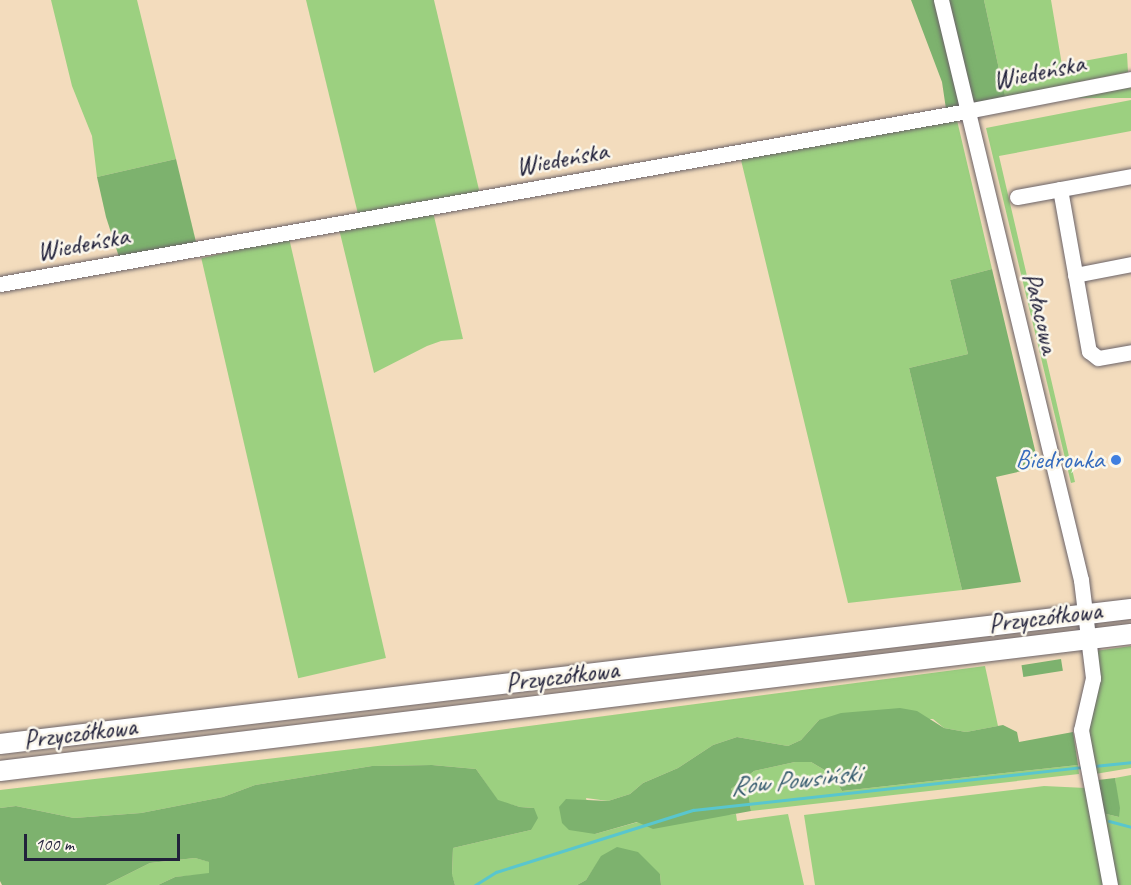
<!DOCTYPE html>
<html>
<head>
<meta charset="utf-8">
<style>
  body { margin:0 }
  #map { position:relative; width:1131px; height:885px; overflow:hidden; background:#f3dcbd; font-family:Caveat,sans-serif }
  div>[style] { position:absolute }
  [style*='--x'] { left:calc(var(--x)*1px); top:calc(var(--y)*1px); width:calc(var(--w)*1px); rotate:calc(var(--a)*1deg) }
  .green>* { inset:0; background:#9cd080; transform-origin:0 0 }
  .forest>* { inset:0; background:#7db26e; transform-origin:0 0 }
  .stream>* { height:3px; margin:-1.5px; padding:0 1.5px; transform-origin:1.5px; border-radius:1.5px; background:#59c6ce }
  .roads { filter:drop-shadow(0 0 2px #6b6368) drop-shadow(0 0 2px #6b6368) }
  .minor>* { height:15px; margin:-7.5px; padding:0 7.5px; transform-origin:7.5px; border-radius:7.5px; background:#fff }
  .major>* { height:20px; margin:-10px; padding:0 10px; transform-origin:10px; border-radius:10px; background:#fff }
  .dots>* { width:16px; height:16px; translate:-50% -50%; box-sizing:border-box; border:3px solid #fbf7ec; border-radius:50% }
  span { translate:-50% -50%; white-space:nowrap; text-align:center; line-height:1.15; -webkit-text-stroke:5px #fbf7ec; paint-order:stroke }
  .street-label { font-size:26px; color:#22223b }
  .shop-label { font-size:26px; color:#366cbe }
  .right { translate:-100% -50%; text-align:right }
  .water-label { font-size:27px; color:#355b6e; font-style:italic }
  .scale { position:absolute; left:24px; top:834px; width:156px; height:27px; box-sizing:border-box; border:3px solid #22223b; border-top:0; padding-left:8px; font-size:18px; line-height:21px; white-space:nowrap; color:#22223b; -webkit-text-stroke:4px #fbf7ec; paint-order:stroke }
</style>
</head>
<body>
<div id="map">
  <div class="green">
    <i style="clip-path:polygon(51px 0,137px 0,176px 159px,97px 177px,92px 136px,72px 86px)"></i>
    <i style="clip-path:polygon(306px 0,434px 0,480px 194px,358px 214px)"></i>
    <i style="clip-path:polygon(984px 0,1051px 0,1062px 65px,1127px 53px,1128px 72px,1005px 97px)"></i>
    <i style="left:1131px;top:84px;width:14px;height:152px;rotate:90deg"></i>
    <i style="clip-path:polygon(1131px 100px,1131px 131px,999px 156px,1075px 482px,1071px 483px,986px 128px)"></i>
    <i style="clip-path:polygon(956px 116px,992px 269px,950px 280px,968px 354px,909px 368px,962px 590px,848px 603px,740px 156px)"></i>
    <i style="clip-path:polygon(433px 212px,463px 339px,441px 341px,427px 346px,374px 373px,339px 229px)"></i>
    <i style="left:289px;top:238px;width:431px;height:90px;rotate:77deg"></i>
    <i style="clip-path:polygon(1131px 646px,1131px 768px,1095px 774px,1087px 718px,1095px 651px)"></i>
    <i style="clip-path:polygon(985px 666px,998px 726px,966px 732px,944px 728px,933px 719px,819px 720px,801px 740px,788px 746px,737px 737px,713px 745px,678px 768px,643px 783px,630px 794px,608px 801px,586px 798px,595px 834px,638px 822px,736px 814px,737px 821px,788px 814px,804px 885px,661px 885px,660px 874px,602px 856px,586px 880px,577px 885px,455px 885px,452px 875px,453px 848px,531px 830px,534px 808px,520px 807px,498px 801px,476px 769px,432px 765px,372px 766px,255px 785px,223px 797px,141px 813px,74px 818px,16px 806px,0 808px,0 790px,370px 747px)"></i>
    <i style="clip-path:polygon(795px 762px,811px 762px,833px 775px,842px 791px,1078px 765px,1079px 774px,751px 811px,749px 797px,734px 794px,731px 789px,754px 771px)"></i>
    <i style="clip-path:polygon(1131px 775px,1131px 885px,1116px 885px,1102px 813px,1119px 817px,1115px 778px)"></i>
    <i style="clip-path:polygon(1044px 786px,1086px 788px,1105px 885px,815px 885px,804px 815px)"></i>
    <i style="clip-path:polygon(195px 858px,210px 862px,209px 874px,175px 877px,158px 885px,106px 885px,150px 863px)"></i>
  </div>
  <div class="forest">
    <i style="clip-path:polygon(911px 0,936px 0,962px 106px,946px 109px,942px 82px)"></i>
    <i style="clip-path:polygon(945px 0,984px 0,1005px 97px,970px 104px)"></i>
    <i style="clip-path:polygon(176px 159px,196px 242px,119px 257px,106px 217px,97px 177px)"></i>
    <i style="clip-path:polygon(992px 269px,1039px 467px,996px 477px,1021px 582px,962px 590px,909px 368px,968px 354px,950px 280px)"></i>
    <i style="left:1061px;top:659px;width:12px;height:40px;rotate:81deg"></i>
    <i style="clip-path:polygon(900px 708px,917px 711px,944px 728px,966px 732px,1003px 725px,1017px 732px,1019px 742px,1073px 732px,1078px 765px,842px 791px,833px 775px,811px 762px,795px 762px,754px 771px,731px 789px,734px 794px,749px 797px,751px 811px,653px 829px,637px 822px,595px 834px,569px 830px,562px 823px,559px 807px,566px 799px,608px 801px,630px 794px,643px 783px,678px 768px,713px 745px,737px 737px,788px 746px,801px 740px,819px 720px,841px 713px)"></i>
    <i style="clip-path:polygon(432px 765px,476px 769px,498px 800px,520px 807px,534px 808px,538px 818px,531px 830px,453px 848px,452px 874px,455px 885px,158px 885px,175px 877px,209px 873px,209px 862px,195px 858px,150px 863px,106px 885px,2px 885px,0 881px,0 808px,16px 806px,74px 818px,141px 813px,223px 797px,255px 785px,372px 766px)"></i>
    <i style="clip-path:polygon(1115px 778px,1120px 808px,1119px 817px,1102px 813px,1096px 784px,1098px 780px)"></i>
    <i style="clip-path:polygon(617px 847px,638px 852px,660px 874px,661px 885px,577px 885px,586px 880px,601px 856px)"></i>
  </div>
  <div class="stream">
    <i style="--x:1094;--y:766;--w:37;--a:-6"></i>
    <i style="--x:1109;--y:821;--w:23;--a:15"></i>
    <i style="--x:475;--y:885;--w:25;--a:-32"></i>
    <i style="--x:496;--y:872;--w:207;--a:-17.5"></i>
    <i style="--x:693;--y:810;--w:393;--a:-6.3"></i>
  </div>
  <div class="roads">
    <div class="minor">
      <i style="--x:941;--y:0;--w:597;--a:76.43"></i>
      <i style="--x:1081;--y:580;--w:99;--a:83"></i>
      <i style="--x:1093;--y:678;--w:53;--a:103"></i>
      <i style="--x:1081;--y:730;--w:158;--a:79.4"></i>
      <i style="--x:1060;--y:189;--w:165;--a:79.9"></i>
      <i style="--x:1089;--y:351;--w:11;--a:38"></i>
      <i style="--x:1098;--y:358;--w:34;--a:-10"></i>
      <i style="--x:1017;--y:197;--w:116;--a:-10.4"></i>
      <i style="--x:1075;--y:275;--w:57;--a:-11.1"></i>
      <i style="--x:0;--y:284;--w:982;--a:-10.14"></i>
      <i style="--x:967;--y:111;--w:167;--a:-11"></i>
    </div>
    <div class="major">
      <i style="--x:0;--y:744;--w:1139;--a:-6.81"></i>
      <i style="--x:0;--y:771;--w:1139;--a:-6.91"></i>
    </div>
  </div>
  <div class="dots">
    <i style="left:1116px;top:460px;background:#3f7fe0"></i>
  </div>
  <div class="street-label">
    <span style="left:1039px;top:72px;rotate:-11deg">Wiedeńska</span>
    <span style="left:562px;top:159px;rotate:-10deg">Wiedeńska</span>
    <span style="left:83px;top:244px;rotate:-10deg">Wiedeńska</span>
    <span style="left:1041px;top:313px;rotate:76deg">Pałacowa</span>
    <span style="left:1045px;top:617px;rotate:-7deg">Przyczółkowa</span>
    <span style="left:562px;top:676px;rotate:-7deg">Przyczółkowa</span>
    <span style="left:80px;top:733px;rotate:-7deg">Przyczółkowa</span>
  </div>
  <div class="shop-label">
    <span class="right" style="left:1104px;top:460px">Biedronka</span>
  </div>
  <div class="water-label">
    <span style="left:795px;top:780px;rotate:-6deg">Rów Powsiński</span>
  </div>
  <div class="scale">100 m</div>
</div>
</body>
</html>
